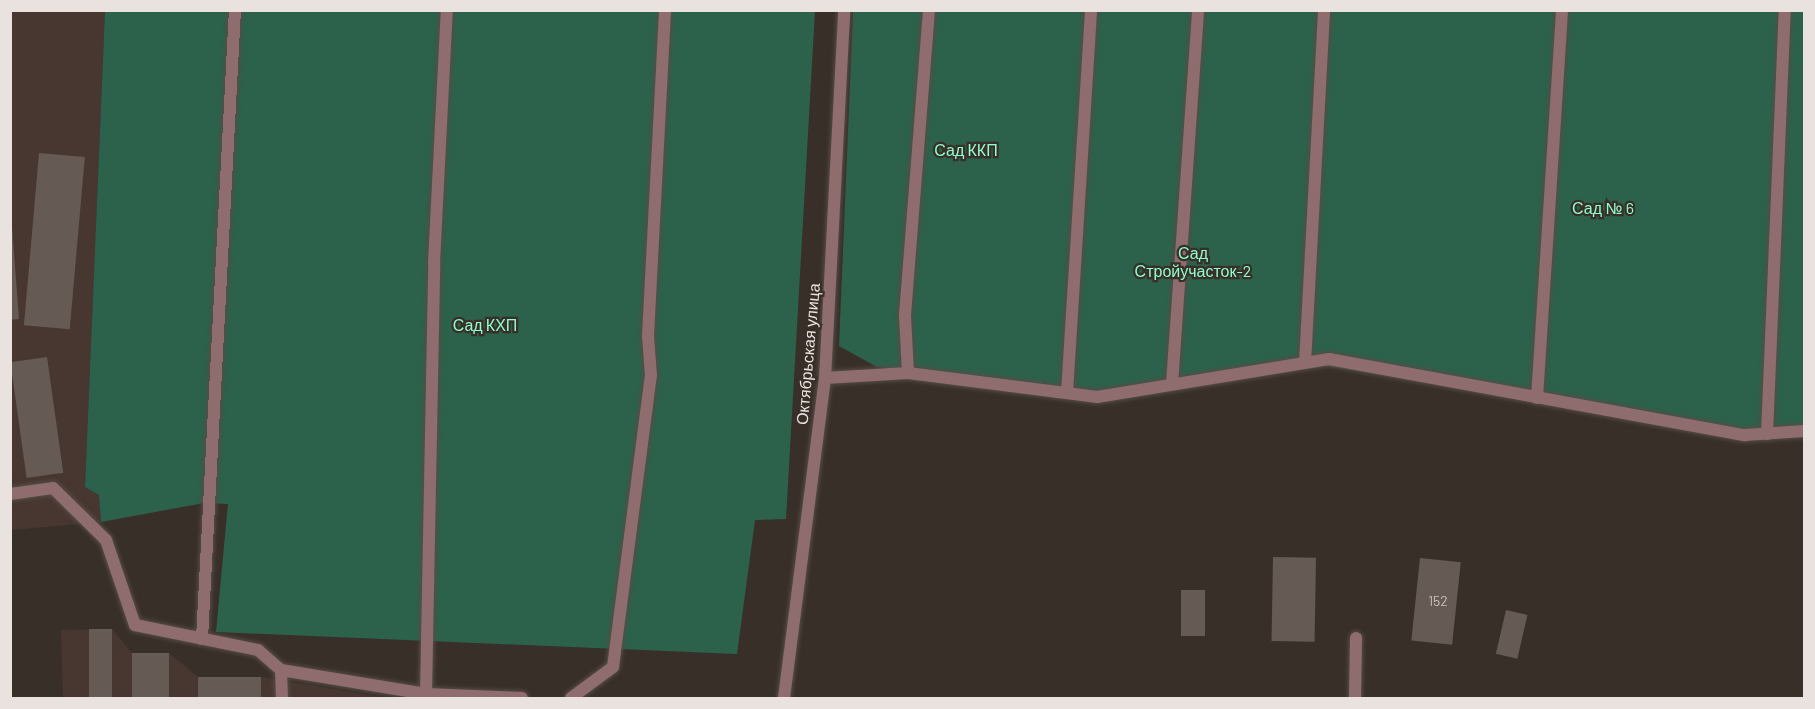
<!DOCTYPE html>
<html>
<head>
<meta charset="utf-8">
<style>
  body { margin:0 }
  #map { position:relative; width:1815px; height:709px; overflow:hidden; background:#392f29; font-family:Barlow,sans-serif }
  div>[style] { position:absolute }
  [style*='--x'] { left:calc(var(--x)*1px); top:calc(var(--y)*1px); width:calc(var(--w)*1px); rotate:calc(var(--a)*1deg) }
  .built>* { inset:0; background:#483730 }
  .green>* { inset:0; background:#2c624c }
  .building>* { inset:0; background:#665a54; transform-origin:0 0 }
  .roads { filter:drop-shadow(0 0 2px #554c46) drop-shadow(0 0 2px #554c46) }
  .service>* { height:12px; margin:-6px; padding:0 6px; transform-origin:6px; border-radius:6px; background:#8f6d6e }
  .minor>* { height:12px; margin:-6px; padding:0 6px; transform-origin:6px; border-radius:6px; background:#8f6d6e }
  span { translate:-50% -50%; white-space:nowrap; text-align:center; line-height:1.15; -webkit-text-stroke:4.5px #392f29; paint-order:stroke }
  .number-label { font-size:14px; color:#c8c0bc }
  .number-label span { -webkit-text-stroke-width:0 }
  .park-label { font-size:16px; color:#8dfdcd }
  .street-label { font-size:16px; color:#e9e2de }
  .frame { position:absolute; inset:0; border:12px solid #e9e2de; pointer-events:none }
</style>
</head>
<body>
<div id="map">
  <div class="built">
    <i style="clip-path:polygon(11px 11px,105px 11px,85px 487px,99px 495px,101px 522px,11px 530px)"></i>
    <i style="clip-path:polygon(112px 629px,132px 653px,169px 653px,198px 677px,261px 677px,386px 698px,63px 698px,61px 630px)"></i>
  </div>
  <div class="green">
    <i style="clip-path:polygon(105px 11px,815px 11px,786px 519px,755px 520px,737px 654px,216px 632px,228px 504px,204px 503px,101px 522px,99px 495px,85px 487px)"></i>
    <i style="clip-path:polygon(853px 11px,1804px 11px,1804px 429px,1767px 434px,1305px 363px,1097px 397px,877px 367px,839px 346px)"></i>
  </div>
  <div class="building">
    <i style="left:39px;top:153px;width:46px;height:173px;rotate:5deg"></i>
    <i style="clip-path:polygon(10px 200px,19px 319px,10px 320px)"></i>
    <i style="left:47px;top:357px;width:117px;height:37px;rotate:82deg"></i>
    <i style="left:1273px;top:557px;width:43px;height:84px;rotate:1deg"></i>
    <i style="left:1420px;top:558px;width:41px;height:83px;rotate:6deg"></i>
    <i style="left:1181px;top:590px;width:24px;height:46px"></i>
    <i style="left:1506px;top:610px;width:22px;height:45px;rotate:13deg"></i>
    <i style="left:89px;top:629px;width:23px;height:69px"></i>
    <i style="left:132px;top:653px;width:37px;height:45px"></i>
    <i style="left:198px;top:677px;width:63px;height:21px"></i>
  </div>
  <div class="roads">
    <div class="service">
      <i style="--x:1305;--y:363;--w:354;--a:-86.9"></i>
      <i style="--x:908;--y:373;--w:58;--a:-93"></i>
      <i style="--x:905;--y:315;--w:306;--a:-85.5"></i>
      <i style="--x:825;--y:378;--w:83;--a:-3.4"></i>
      <i style="--x:908;--y:373;--w:191;--a:7.2"></i>
      <i style="--x:1097;--y:397;--w:235;--a:-9.3"></i>
      <i style="--x:1329;--y:359;--w:423;--a:10.4"></i>
      <i style="--x:1745;--y:435;--w:59;--a:-3.9"></i>
      <i style="--x:1172;--y:384;--w:375;--a:-86"></i>
      <i style="--x:1067;--y:393;--w:384;--a:-86.4"></i>
      <i style="--x:1537;--y:398;--w:389;--a:-86.3"></i>
      <i style="--x:1767;--y:434;--w:424;--a:-87.6"></i>
      <i style="--x:10;--y:494;--w:43;--a:-7.9"></i>
      <i style="--x:53;--y:488;--w:74;--a:44.5"></i>
      <i style="--x:106;--y:540;--w:90;--a:71.2"></i>
      <i style="--x:135;--y:625;--w:126;--a:11.5"></i>
      <i style="--x:258;--y:650;--w:30;--a:41"></i>
      <i style="--x:281;--y:670;--w:28;--a:88"></i>
      <i style="--x:202;--y:639;--w:630;--a:-87"></i>
      <i style="--x:281;--y:670;--w:147;--a:9.4"></i>
      <i style="--x:426;--y:694;--w:431;--a:-88.9"></i>
      <i style="--x:434;--y:263;--w:253;--a:-87.1"></i>
      <i style="--x:426;--y:694;--w:96;--a:2.4"></i>
      <i style="--x:571;--y:698;--w:52;--a:-36.4"></i>
      <i style="--x:613;--y:667;--w:293;--a:-82.6"></i>
      <i style="--x:651;--y:376;--w:40;--a:-94.3"></i>
      <i style="--x:648;--y:336;--w:326;--a:-87"></i>
    </div>
    <div class="minor">
      <i style="--x:784;--y:698;--w:323;--a:-82.7"></i>
      <i style="--x:825;--y:378;--w:368;--a:-87"></i>
      <i style="--x:1355;--y:698;--w:60;--a:-89"></i>
    </div>
  </div>
  <div class="number-label">
    <span style="left:1438px;top:601px">152</span>
  </div>
  <div class="park-label">
    <span style="left:966px;top:150px">Сад ККП</span>
    <span style="left:1603px;top:208px">Сад № 6</span>
    <span style="left:1193px;top:262px">Сад<br>Стройучасток-2</span>
    <span style="left:485px;top:325px">Сад КХП</span>
  </div>
  <div class="street-label">
    <span style="left:808px;top:354px;rotate:-85deg">Октябрьская улица</span>
  </div>
  <div class="frame"></div>
</div>
</body>
</html>
